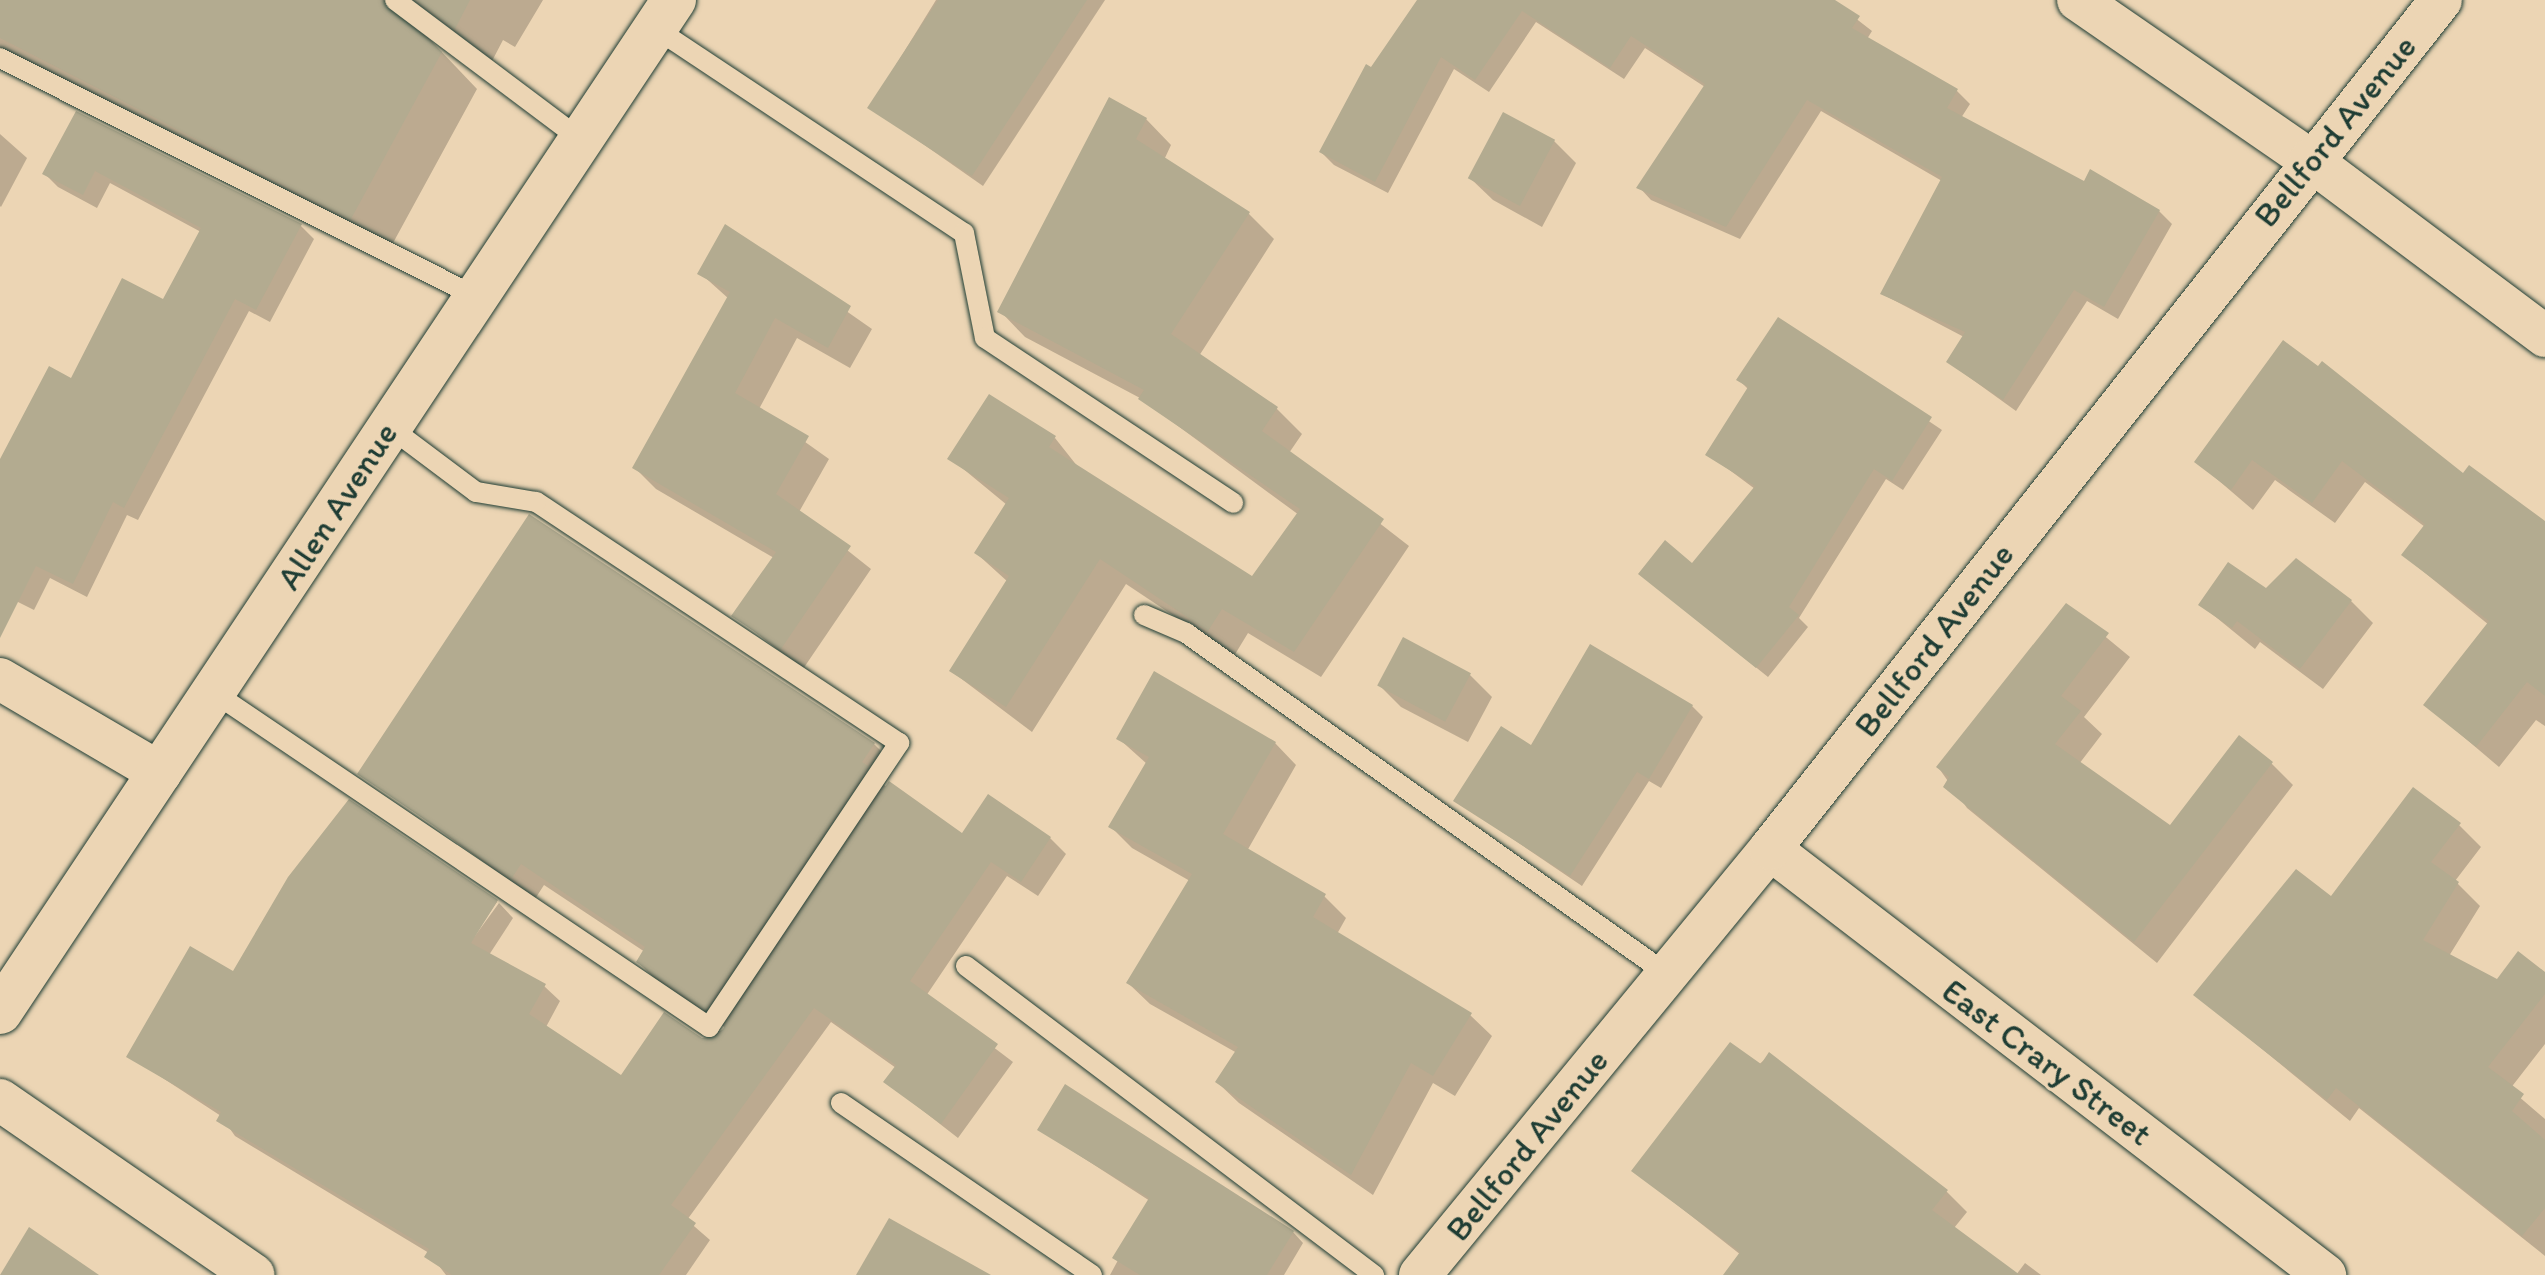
<!DOCTYPE html>
<html>
<head>
<meta charset="utf-8">
<style>
  body { margin:0 }
  #map { position:relative; width:2545px; height:1275px; overflow:hidden; background:#ecd5b4; font-family:Itim,sans-serif }
  div>[style] { position:absolute }
  [style*='--x'] { left:calc(var(--x)*1px); top:calc(var(--y)*1px); width:calc(var(--w)*1px); rotate:calc(var(--a)*1deg) }
  .shadow>* { inset:0; background:#0003 }
  .building>* { inset:0; background:#b3ab90; transform-origin:0 0 }
  .roads { filter:drop-shadow(0 0 2px #1f3d34) drop-shadow(0 0 2px #1f3d34) }
  .service>* { height:20px; margin:-10px; padding:0 10px; transform-origin:10px; border-radius:10px; background:#ecd5b4 }
  .minor>* { height:42px; margin:-21px; padding:0 21px; transform-origin:21px; border-radius:21px; background:#ecd5b4 }
  .tertiary>* { height:44px; margin:-22px; padding:0 22px; transform-origin:22px; border-radius:22px; background:#ecd5b4 }
  span { translate:-50% -50%; white-space:nowrap; text-align:center; line-height:1.15; -webkit-text-stroke:6px #ecd5b4; paint-order:stroke }
  .street-label { font-size:34px; color:#1f3d34 }
</style>
</head>
<body>
<div id="map">
  <div class="shadow">
    <i style="clip-path:polygon(0 0,543px 0,515px 47px,503px 40px,491px 63px,419px 28px,477px 89px,387px 254px,0 51px)"></i>
    <i style="clip-path:polygon(936px 0,1105px 0,983px 186px,870px 107px)"></i>
    <i style="clip-path:polygon(1419px 0,1832px 0,1872px 31px,1867px 39px,1957px 91px,1970px 104px,1961px 118px,2084px 184px,2159px 211px,2172px 224px,2118px 319px,2087px 301px,2016px 411px,1948px 362px,1964px 337px,1882px 294px,1942px 181px,1821px 111px,1740px 239px,1651px 200px,1639px 187px,1705px 87px,1645px 48px,1624px 79px,1536px 22px,1489px 92px,1454px 69px,1388px 193px,1334px 165px,1321px 152px)"></i>
    <i style="clip-path:polygon(77px 113px,300px 225px,314px 239px,270px 322px,249px 311px,138px 520px,127px 515px,87px 597px,50px 578px,34px 610px,0 593px,0 463px,72px 381px,164px 301px,201px 232px,110px 183px,97px 208px,58px 187px,45px 174px)"></i>
    <i style="clip-path:polygon(1146px 119px,1171px 145px,1164px 160px,1248px 213px,1274px 239px,1199px 356px,1277px 409px,1302px 434px,1289px 453px,1409px 546px,1321px 677px,1248px 633px,1234px 656px,1126px 584px,1032px 732px,951px 671px,1008px 582px,976px 553px,1007px 505px,950px 458px,1055px 438px,1078px 467px,1253px 579px,1299px 515px,1140px 398px,1025px 337px,1000px 311px)"></i>
    <i style="clip-path:polygon(0 134px,27px 158px,1px 207px,0 206px)"></i>
    <i style="clip-path:polygon(1554px 141px,1576px 163px,1542px 227px,1493px 200px,1470px 178px)"></i>
    <i style="clip-path:polygon(726px 227px,872px 329px,850px 368px,797px 338px,759px 409px,829px 459px,799px 512px,871px 569px,803px 669px,734px 616px,774px 558px,656px 489px,634px 467px,729px 299px,700px 273px)"></i>
    <i style="clip-path:polygon(1778px 320px,1942px 430px,1903px 490px,1886px 479px,1799px 618px,1808px 627px,1768px 677px,1652px 584px,1693px 566px,1755px 489px,1708px 454px,1749px 390px,1739px 380px)"></i>
    <i style="clip-path:polygon(2284px 343px,2463px 476px,2545px 524px,2545px 726px,2536px 720px,2499px 767px,2426px 705px,2489px 625px,2403px 555px,2425px 527px,2365px 482px,2335px 523px,2275px 480px,2253px 510px,2197px 462px)"></i>
    <i style="clip-path:polygon(2266px 591px,2351px 601px,2373px 623px,2323px 689px,2260px 642px,2255px 649px,2201px 605px)"></i>
    <i style="clip-path:polygon(2067px 605px,2130px 657px,2084px 717px,2102px 734px,2079px 764px,2171px 828px,2271px 763px,2293px 785px,2157px 963px,1967px 808px,1938px 767px)"></i>
    <i style="clip-path:polygon(1470px 675px,1492px 697px,1468px 742px,1401px 707px,1379px 685px)"></i>
    <i style="clip-path:polygon(1692px 706px,1703px 717px,1661px 788px,1649px 781px,1582px 886px,1455px 800px,1531px 748px)"></i>
    <i style="clip-path:polygon(1118px 738px,1275px 743px,1296px 765px,1247px 851px,1324px 896px,1346px 918px,1337px 934px,1470px 1015px,1492px 1036px,1455px 1096px,1433px 1083px,1373px 1195px,1239px 1103px,1217px 1082px,1237px 1053px,1150px 1004px,1128px 983px,1190px 881px,1132px 848px,1111px 827px,1147px 764px)"></i>
    <i style="clip-path:polygon(874px 744px,896px 766px,884px 785px,962px 836px,1050px 838px,1066px 854px,1038px 896px,1007px 876px,926px 996px,1013px 1062px,958px 1138px,886px 1082px,896px 1068px,831px 1022px,687px 1220px,710px 1240px,686px 1275px,446px 1275px,429px 1253px,235px 1136px,221px 1116px,129px 1056px,233px 974px,349px 802px,497px 902px,464px 951px,499px 903px,513px 918px,489px 955px,544px 986px,560px 1001px,546px 1027px,622px 1078px,726px 1028px,660px 984px,638px 962px,645px 952px,544px 885px,535px 899px,360px 773px)"></i>
    <i style="clip-path:polygon(2459px 825px,2481px 847px,2455px 881px,2480px 906px,2449px 956px,2497px 982px,2545px 974px,2545px 1044px,2510px 1089px,2545px 1119px,2545px 1256px,2359px 1108px,2350px 1121px,2196px 995px,2331px 899px)"></i>
    <i style="clip-path:polygon(1770px 1055px,1947px 1192px,1967px 1212px,1954px 1228px,2016px 1275px,2025px 1263px,2041px 1275px,1726px 1275px,1741px 1255px,1634px 1171px)"></i>
    <i style="clip-path:polygon(1040px 1130px,1293px 1232px,1303px 1243px,1284px 1275px,1110px 1275px,1150px 1201px)"></i>
  </div>
  <div class="building">
    <i style="clip-path:polygon(0 0,382px 0,442px 52px,351px 219px,0 38px)"></i>
    <i style="clip-path:polygon(417px 0,470px 0,455px 29px)"></i>
    <i style="clip-path:polygon(938px 0,1087px 0,972px 176px,867px 108px)"></i>
    <i style="clip-path:polygon(1417px 0,1835px 0,1860px 16px,1852px 28px,1958px 89px,1947px 108px,2084px 181px,2090px 169px,2160px 210px,2104px 307px,2074px 290px,2003px 400px,1946px 362px,1965px 332px,1880px 294px,1942px 177px,1807px 100px,1726px 227px,1636px 188px,1705px 84px,1631px 36px,1610px 68px,1522px 11px,1475px 80px,1441px 57px,1375px 182px,1319px 152px,1366px 64px,1371px 67px)"></i>
    <i style="clip-path:polygon(1109px 97px,1147px 118px,1136px 139px,1250px 212px,1171px 334px,1278px 407px,1262px 431px,1384px 519px,1294px 652px,1222px 609px,1208px 631px,1100px 559px,1006px 707px,949px 671px,1009px 576px,974px 553px,1009px 498px,947px 459px,989px 394px,1056px 436px,1049px 447px,1252px 576px,1300px 509px,1138px 399px,1144px 390px,997px 312px)"></i>
    <i style="clip-path:polygon(76px 111px,302px 224px,256px 310px,235px 299px,124px 508px,113px 502px,73px 584px,36px 566px,0 638px,0 459px,49px 366px,71px 378px,122px 278px,163px 299px,201px 228px,95px 171px,83px 195px,42px 174px)"></i>
    <i style="left:1503px;top:112px;width:59px;height:75px;rotate:28deg"></i>
    <i style="clip-path:polygon(725px 224px,851px 306px,828px 348px,775px 318px,735px 393px,809px 436px,776px 494px,851px 546px,781px 649px,731px 616px,776px 552px,632px 468px,730px 292px,697px 274px)"></i>
    <i style="clip-path:polygon(1778px 317px,1932px 417px,1892px 481px,1874px 469px,1789px 607px,1799px 615px,1756px 668px,1638px 574px,1665px 540px,1692px 563px,1755px 486px,1705px 455px,1748px 387px,1736px 380px)"></i>
    <i style="clip-path:polygon(2283px 340px,2318px 366px,2322px 361px,2463px 473px,2469px 465px,2545px 521px,2545px 696px,2527px 682px,2476px 747px,2423px 705px,2489px 621px,2401px 555px,2425px 524px,2342px 461px,2312px 503px,2252px 460px,2231px 490px,2194px 462px)"></i>
    <i style="clip-path:polygon(529px 514px,875px 743px,862px 762px,868px 766px,705px 1009px,636px 962px,645px 947px,521px 864px,512px 878px,357px 774px)"></i>
    <i style="clip-path:polygon(2296px 558px,2352px 600px,2300px 669px,2237px 621px,2232px 628px,2198px 605px,2228px 562px,2266px 588px)"></i>
    <i style="clip-path:polygon(2066px 603px,2109px 633px,2061px 696px,2081px 711px,2055px 744px,2170px 825px,2239px 735px,2273px 762px,2134px 942px,1943px 787px,1949px 777px,1936px 767px)"></i>
    <i style="left:1403px;top:637px;width:77px;height:55px;rotate:28deg"></i>
    <i style="clip-path:polygon(1590px 644px,1693px 705px,1649px 779px,1637px 772px,1570px 876px,1453px 801px,1501px 726px,1531px 745px)"></i>
    <i style="clip-path:polygon(1154px 671px,1276px 742px,1223px 834px,1326px 894px,1313px 917px,1472px 1013px,1433px 1076px,1411px 1063px,1351px 1175px,1215px 1082px,1238px 1047px,1126px 983px,1192px 874px,1108px 827px,1149px 757px,1116px 739px)"></i>
    <i style="clip-path:polygon(889px 781px,962px 833px,988px 794px,1051px 837px,1021px 882px,991px 862px,910px 981px,998px 1044px,941px 1124px,883px 1082px,896px 1065px,814px 1008px,671px 1205px,696px 1223px,659px 1275px,452px 1275px,424px 1257px,429px 1249px,216px 1121px,221px 1112px,126px 1057px,190px 946px,233px 971px,288px 877px,349px 799px,498px 900px,471px 943px,546px 984px,529px 1014px,621px 1075px,664px 1012px,702px 1038px,719px 1035px)"></i>
    <i style="clip-path:polygon(2413px 787px,2461px 823px,2431px 862px,2459px 882px,2423px 940px,2497px 979px,2518px 951px,2545px 972px,2545px 994px,2488px 1067px,2524px 1094px,2512px 1111px,2545px 1140px,2545px 1208px,2522px 1236px,2336px 1088px,2327px 1100px,2193px 995px,2296px 869px,2331px 896px)"></i>
    <i style="clip-path:polygon(1730px 1042px,1761px 1064px,1769px 1052px,1948px 1190px,1932px 1210px,2020px 1275px,1723px 1275px,1740px 1252px,1631px 1171px)"></i>
    <i style="clip-path:polygon(1065px 1084px,1294px 1231px,1267px 1275px,1140px 1275px,1112px 1258px,1149px 1198px,1037px 1130px)"></i>
    <i style="clip-path:polygon(889px 1218px,991px 1275px,856px 1275px)"></i>
    <i style="clip-path:polygon(29px 1227px,99px 1275px,0 1275px)"></i>
  </div>
  <div class="roads">
    <div class="service">
      <i style="--x:395;--y:0;--w:231;--a:36.9"></i>
      <i style="--x:655;--y:28;--w:371;--a:33.6"></i>
      <i style="--x:964;--y:233;--w:107;--a:78.7"></i>
      <i style="--x:985;--y:338;--w:298;--a:33.6"></i>
      <i style="--x:0;--y:58;--w:531;--a:26.61"></i>
      <i style="--x:1144;--y:615;--w:46;--a:23.2"></i>
      <i style="--x:1186;--y:633;--w:590;--a:35.33"></i>
      <i style="--x:216;--y:694;--w:595;--a:34.04"></i>
      <i style="--x:709;--y:1027;--w:342;--a:-56.2"></i>
      <i style="--x:899;--y:743;--w:436;--a:-146.4"></i>
      <i style="--x:536;--y:502;--w:61;--a:-170.5"></i>
      <i style="--x:476;--y:492;--w:110;--a:-143.1"></i>
      <i style="--x:966;--y:966;--w:512;--a:37.14"></i>
      <i style="--x:841;--y:1103;--w:304;--a:34.4"></i>
    </div>
    <div class="minor">
      <i style="--x:2078;--y:0;--w:282;--a:34.6"></i>
      <i style="--x:2310;--y:160;--w:294;--a:36.8"></i>
      <i style="--x:0;--y:679;--w:186;--a:30.4"></i>
      <i style="--x:1770;--y:849;--w:700;--a:37.51"></i>
      <i style="--x:0;--y:1100;--w:308;--a:34.6"></i>
      <i style="--x:1420;--y:1275;--w:551;--a:-50.59"></i>
      <i style="--x:1770;--y:849;--w:1082;--a:-51.68"></i>
    </div>
    <div class="tertiary">
      <i style="--x:0;--y:1012;--w:1216;--a:-56.34"></i>
    </div>
  </div>
  <div class="street-label">
    <span style="left:2335px;top:131px;rotate:-51deg">Bellford Avenue</span>
    <span style="left:337px;top:506px;rotate:-57deg">Allen Avenue</span>
    <span style="left:1934px;top:640px;rotate:-52deg">Bellford Avenue</span>
    <span style="left:2047px;top:1062px;rotate:37deg">East Crary Street</span>
    <span style="left:1527px;top:1145px;rotate:-51deg">Bellford Avenue</span>
  </div>
</div>
</body>
</html>
